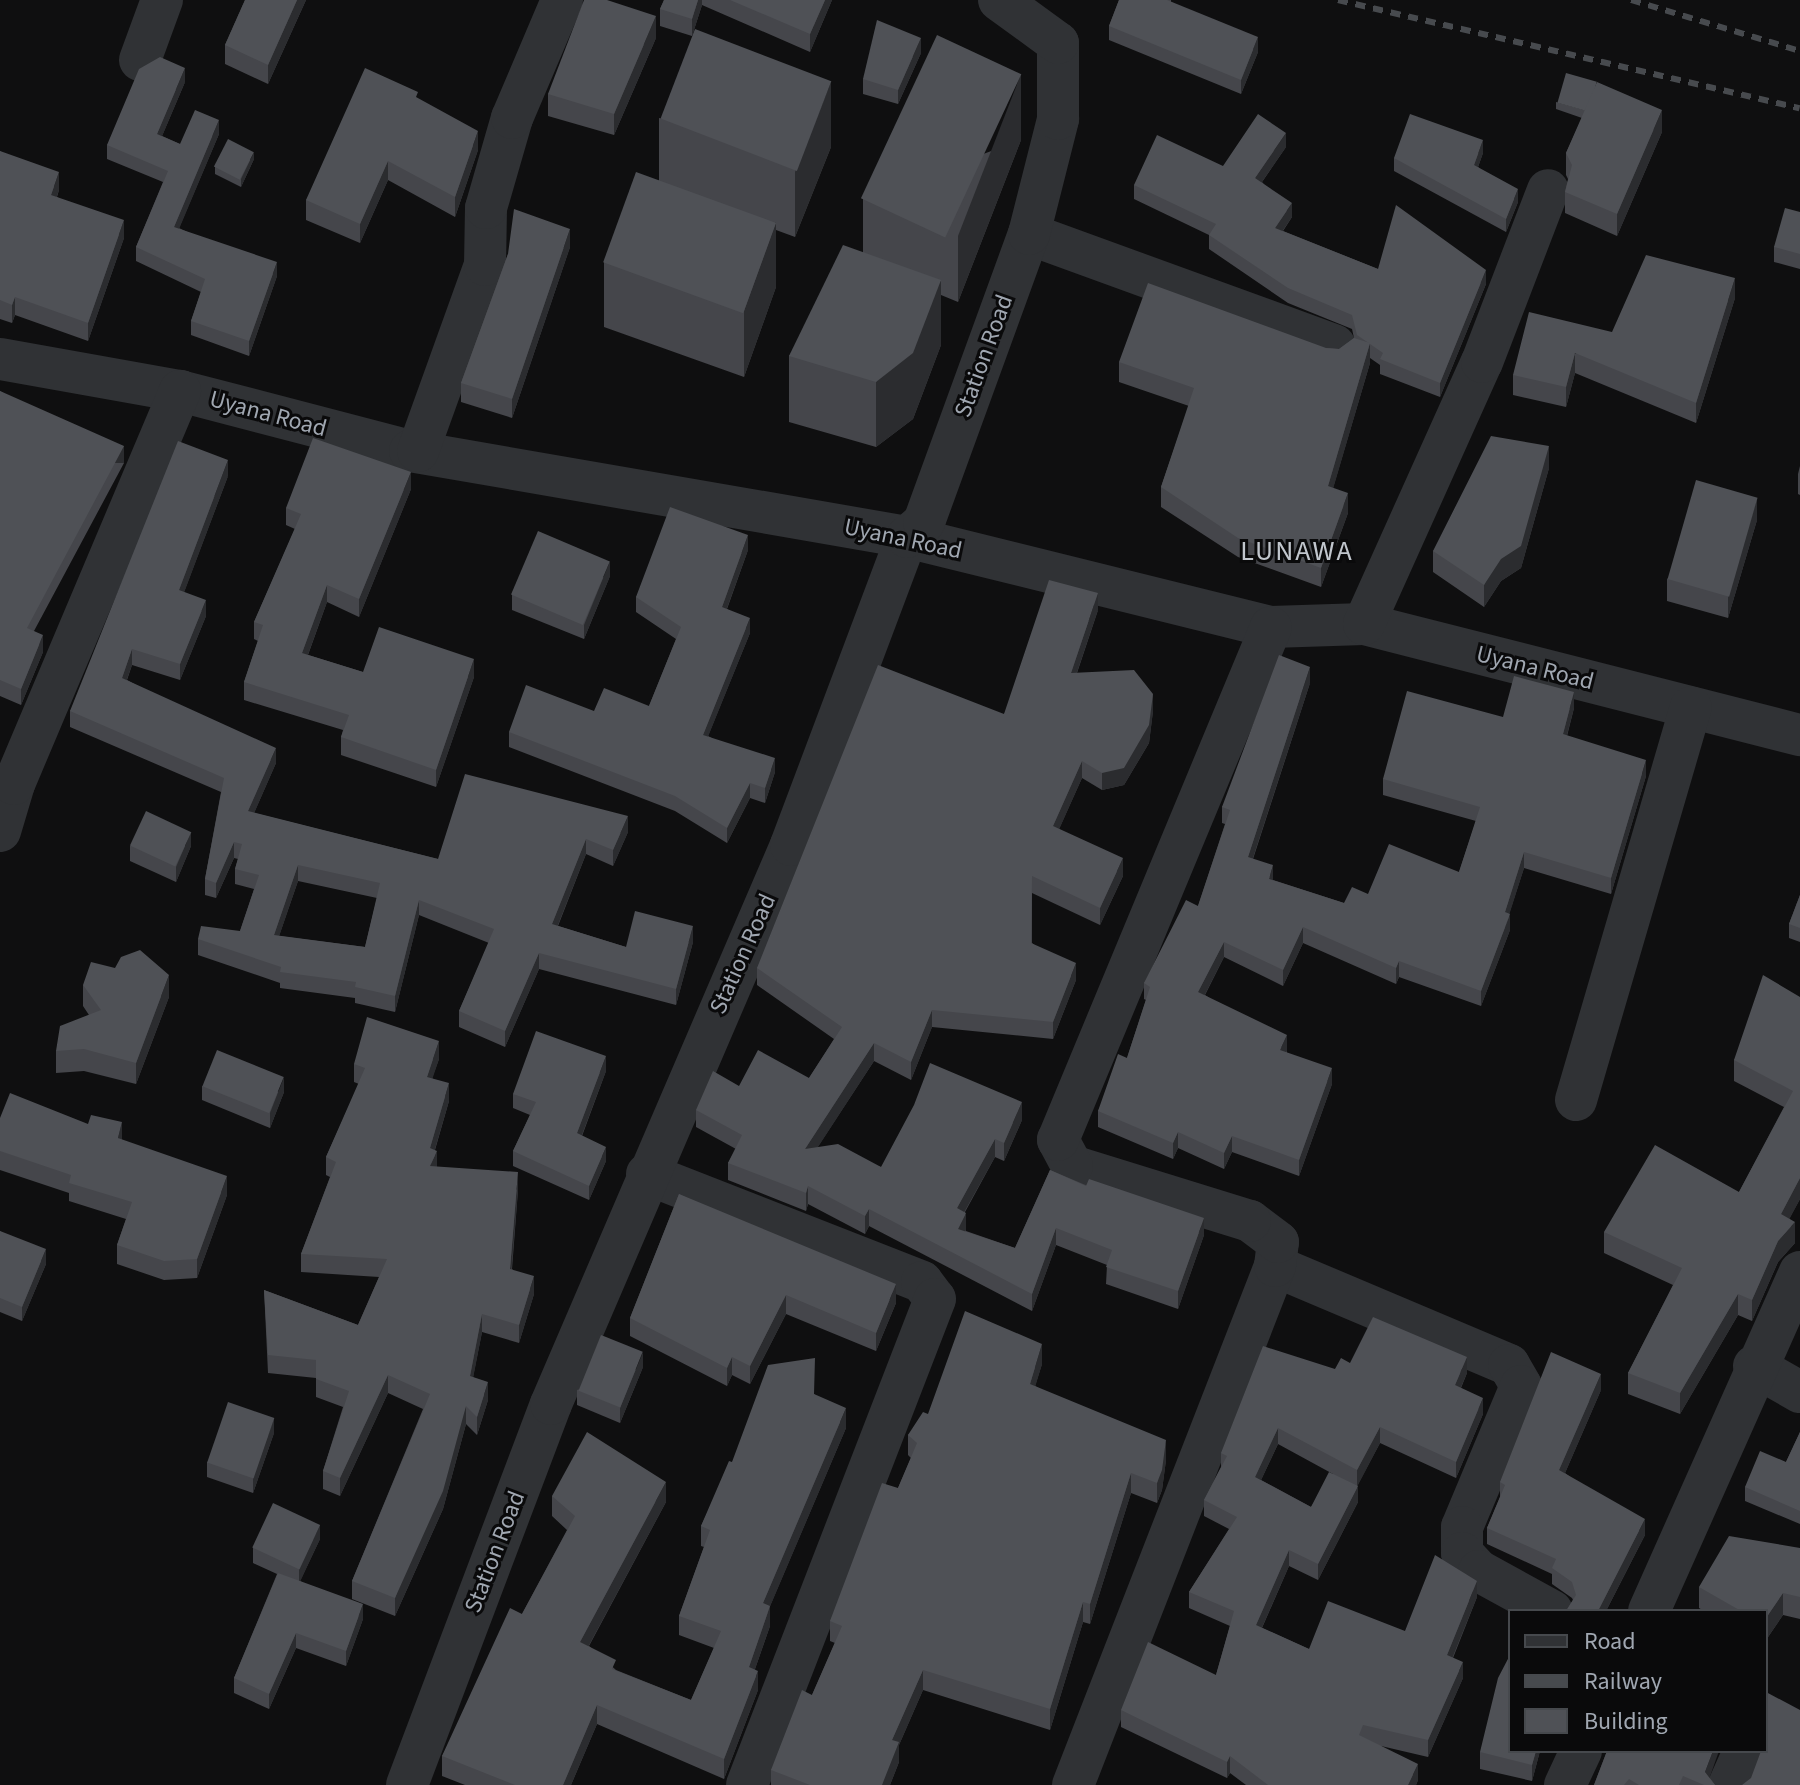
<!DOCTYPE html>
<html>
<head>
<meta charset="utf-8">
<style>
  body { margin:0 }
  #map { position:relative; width:1800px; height:1785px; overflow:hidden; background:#0f0f10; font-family:"Source Sans 3",sans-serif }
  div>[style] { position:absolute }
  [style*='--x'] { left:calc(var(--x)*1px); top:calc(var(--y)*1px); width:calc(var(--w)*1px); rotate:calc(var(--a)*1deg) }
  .minor>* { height:42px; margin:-21px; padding:0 21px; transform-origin:21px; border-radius:21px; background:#303235 }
  .rail>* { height:6px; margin-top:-3px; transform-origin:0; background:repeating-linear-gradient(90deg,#474a4e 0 10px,transparent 0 18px) }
  .wall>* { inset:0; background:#45464b }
  .shaded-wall>* { inset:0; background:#2b2c2f; transform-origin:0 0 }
  .building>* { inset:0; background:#4f5156; transform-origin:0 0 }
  span { translate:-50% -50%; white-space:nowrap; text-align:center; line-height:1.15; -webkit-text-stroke:6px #0a0a0b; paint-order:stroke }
  .street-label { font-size:24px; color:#a0a7b1 }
  .quarter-label { font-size:28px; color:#c1c6cd; letter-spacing:2px }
  .legend { position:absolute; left:1508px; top:1609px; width:260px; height:144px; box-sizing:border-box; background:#0a0a0b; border:2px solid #46494d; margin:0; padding:10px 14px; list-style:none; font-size:24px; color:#a0a7b1 }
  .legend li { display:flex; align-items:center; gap:16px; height:40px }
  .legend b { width:40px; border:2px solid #46494d }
</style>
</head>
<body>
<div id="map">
  <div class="minor">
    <i style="--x:140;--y:60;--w:64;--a:-69.9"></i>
    <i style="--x:1029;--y:234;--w:325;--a:20"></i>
    <i style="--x:0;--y:359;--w:183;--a:10.1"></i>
    <i style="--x:180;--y:391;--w:238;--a:14.6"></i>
    <i style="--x:410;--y:451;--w:504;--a:9.82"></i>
    <i style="--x:907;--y:537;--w:375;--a:13.9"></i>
    <i style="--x:1271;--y:627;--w:93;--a:-1.8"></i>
    <i style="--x:1364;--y:624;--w:450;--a:14.3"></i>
    <i style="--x:410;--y:451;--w:8;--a:0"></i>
    <i style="--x:418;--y:451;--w:198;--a:-70.2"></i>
    <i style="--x:485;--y:265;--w:57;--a:-89"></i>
    <i style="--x:486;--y:208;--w:94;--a:-73.9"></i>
    <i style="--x:512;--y:118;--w:128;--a:-67"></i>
    <i style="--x:1364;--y:624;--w:287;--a:-65.8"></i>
    <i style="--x:1482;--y:362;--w:184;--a:-69"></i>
    <i style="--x:0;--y:831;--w:49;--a:-73.4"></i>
    <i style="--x:14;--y:784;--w:427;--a:-67.1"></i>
    <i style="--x:1576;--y:1100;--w:409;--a:-73.7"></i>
    <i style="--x:647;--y:1174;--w:295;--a:21.4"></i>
    <i style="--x:922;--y:1282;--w:21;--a:53"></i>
    <i style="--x:935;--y:1299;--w:521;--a:111.15"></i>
    <i style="--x:1275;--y:1266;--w:254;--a:22.9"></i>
    <i style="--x:1509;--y:1365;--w:24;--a:60"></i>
    <i style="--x:1521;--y:1386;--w:153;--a:112.7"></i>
    <i style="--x:1462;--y:1527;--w:26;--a:90"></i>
    <i style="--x:1462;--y:1553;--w:25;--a:47"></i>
    <i style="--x:1479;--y:1571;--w:83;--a:28.7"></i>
    <i style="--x:1754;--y:1366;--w:53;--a:29.5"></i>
    <i style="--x:1649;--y:1611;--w:371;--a:-66"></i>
    <i style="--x:407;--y:1785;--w:407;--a:-69.3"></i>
    <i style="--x:551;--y:1404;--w:608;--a:-66.76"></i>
    <i style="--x:791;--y:845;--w:329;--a:-69.4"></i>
    <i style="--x:907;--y:537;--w:23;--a:-41"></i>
    <i style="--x:924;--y:522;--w:307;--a:-70"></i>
    <i style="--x:1029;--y:234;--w:119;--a:-75.8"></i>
    <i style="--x:1058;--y:119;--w:76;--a:-90"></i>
    <i style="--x:1058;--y:43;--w:73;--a:-143.9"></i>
    <i style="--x:1073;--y:1785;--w:557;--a:-68.73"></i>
    <i style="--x:1275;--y:1266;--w:24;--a:-83"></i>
    <i style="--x:1278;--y:1242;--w:35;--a:-143"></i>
    <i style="--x:1250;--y:1221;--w:186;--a:-162.8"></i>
    <i style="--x:1072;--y:1166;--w:30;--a:-118"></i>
    <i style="--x:1058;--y:1140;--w:555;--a:-67.45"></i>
    <i style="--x:1565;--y:1785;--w:38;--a:-65"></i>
    <i style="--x:1729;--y:1785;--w:37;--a:-66"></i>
  </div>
  <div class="rail">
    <i style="--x:1338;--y:0;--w:474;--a:13.2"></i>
    <i style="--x:1631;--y:0;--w:177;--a:16.8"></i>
  </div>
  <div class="wall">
    <i style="clip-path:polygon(245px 0,306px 0,268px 84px,225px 64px,225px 45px)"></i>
    <i style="clip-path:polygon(664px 0,832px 0,810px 52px,702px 5px,692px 36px,660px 26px,660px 9px)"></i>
    <i style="clip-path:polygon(1119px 0,1171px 0,1171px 2px,1258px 52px,1241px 94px,1109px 40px,1109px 26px)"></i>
    <i style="clip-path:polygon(656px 38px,614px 135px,548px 116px,548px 94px)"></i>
    <i style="clip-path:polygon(921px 53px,898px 104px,863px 94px,863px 79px)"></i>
    <i style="clip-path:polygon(185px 82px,162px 136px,180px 144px,219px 134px,179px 228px,277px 276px,249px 356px,191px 335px,191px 321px,201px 292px,136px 261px,136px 247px,163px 182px,107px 159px,107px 145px)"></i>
    <i style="clip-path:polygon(418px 99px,478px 150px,455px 217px,388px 180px,360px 243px,306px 220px,306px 200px)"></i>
    <i style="clip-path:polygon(1556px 102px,1662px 132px,1617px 236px,1565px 213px,1565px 192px,1568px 179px,1566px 175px,1566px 153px,1582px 118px,1556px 109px)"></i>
    <i style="clip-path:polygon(659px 118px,831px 147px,795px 237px,776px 230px,776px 287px,744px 377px,604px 327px,604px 262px,659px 180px)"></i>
    <i style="clip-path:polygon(1021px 140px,958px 302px,941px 295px,941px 345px,913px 419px,876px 447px,789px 422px,789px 356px,863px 252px,863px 199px)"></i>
    <i style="clip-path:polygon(1286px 147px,1262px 182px,1292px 217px,1283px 231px,1378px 269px,1486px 284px,1440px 397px,1380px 374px,1380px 365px,1370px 358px,1370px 363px,1333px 488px,1348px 513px,1321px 587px,1238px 557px,1161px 507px,1161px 487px,1189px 406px,1119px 382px,1119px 362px,1326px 348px,1339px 349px,1354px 338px,1352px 329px,1288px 303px,1209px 249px,1209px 235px,1134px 199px,1134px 185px,1223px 166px)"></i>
    <i style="clip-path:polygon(0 151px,59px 190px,57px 197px,124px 238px,88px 341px,15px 315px,12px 323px,0 319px)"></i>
    <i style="clip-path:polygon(1483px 153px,1478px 167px,1518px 202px,1506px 232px,1394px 171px,1394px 158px)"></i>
    <i style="clip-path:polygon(254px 159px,241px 187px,215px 174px,215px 167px)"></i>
    <i style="clip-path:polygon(1800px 212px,1800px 269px,1774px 262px,1774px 247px)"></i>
    <i style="clip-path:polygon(570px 247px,512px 418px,461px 402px,461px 383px,508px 254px)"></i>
    <i style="clip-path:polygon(1735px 298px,1696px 423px,1575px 373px,1566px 407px,1513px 395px,1513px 375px)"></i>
    <i style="clip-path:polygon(0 391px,124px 463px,34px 631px,43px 652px,21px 705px,0 696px)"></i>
    <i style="clip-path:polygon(1800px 466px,1800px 495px,1798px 494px,1798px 474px)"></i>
    <i style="clip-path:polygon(1549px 468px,1521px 568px,1501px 581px,1484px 607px,1433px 572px,1433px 551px)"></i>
    <i style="clip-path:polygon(evenodd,228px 476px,184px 592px,206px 616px,180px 680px,132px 665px,127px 680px,276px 763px,254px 813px,438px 859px,628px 832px,613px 866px,586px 854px,558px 926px,626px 947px,693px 942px,676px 1005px,539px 969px,505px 1047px,459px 1027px,459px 1011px,489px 943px,419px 915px,395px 1012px,355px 1003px,355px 998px,280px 988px,280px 983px,198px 955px,198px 939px,240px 931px,254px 889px,235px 884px,235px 869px,238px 859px,234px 858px,216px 898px,205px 895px,205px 879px,221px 792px,70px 727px,70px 711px,228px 476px,298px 881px,377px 898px,365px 947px,279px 936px,298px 881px)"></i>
    <i style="clip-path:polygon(411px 489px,359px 617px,327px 602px,308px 655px,363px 672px,474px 677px,436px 787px,341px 755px,341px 737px,343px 730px,244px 700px,244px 682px,258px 641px,254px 639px,254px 622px,295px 529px,286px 525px,286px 508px)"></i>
    <i style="clip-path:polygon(1757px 520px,1728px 618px,1667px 601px,1667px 579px)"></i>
    <i style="clip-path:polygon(748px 550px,727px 609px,750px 633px,708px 736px,775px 772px,765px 803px,750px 798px,727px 843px,675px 811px,509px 747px,509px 732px,594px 711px,649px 706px,676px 639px,636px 612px,636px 597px)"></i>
    <i style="clip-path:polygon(610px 576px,584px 639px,512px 610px,512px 595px)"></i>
    <i style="clip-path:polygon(1098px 610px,1077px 673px,1153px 711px,1149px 743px,1124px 785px,1102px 790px,1082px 778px,1059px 829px,1123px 876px,1100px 925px,1032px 893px,1032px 943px,1076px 980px,1053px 1039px,932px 1027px,911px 1080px,874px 1061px,817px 1148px,881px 1167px,1022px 1120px,1004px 1161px,995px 1157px,965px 1212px,966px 1231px,1015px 1248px,1050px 1170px,1204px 1235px,1178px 1309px,1106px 1284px,1107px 1265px,1056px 1245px,1032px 1311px,869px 1226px,865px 1234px,808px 1204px,806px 1211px,728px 1180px,728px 1163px,736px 1149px,696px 1127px,696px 1110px,739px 1086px,809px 1078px,834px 1039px,757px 985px,757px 968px,1004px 714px)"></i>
    <i style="clip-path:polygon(1310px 683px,1253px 859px,1273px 880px,1344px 903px,1368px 894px,1459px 872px,1476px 821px,1383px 795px,1383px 779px,1503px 717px,1574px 708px,1567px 736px,1646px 776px,1611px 894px,1524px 868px,1509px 914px,1510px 930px,1481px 1006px,1399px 977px,1396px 984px,1303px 943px,1283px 986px,1224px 957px,1205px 995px,1287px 1051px,1287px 1053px,1332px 1084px,1299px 1176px,1232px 1152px,1224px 1169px,1178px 1148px,1173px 1159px,1098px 1127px,1098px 1111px,1127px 1058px,1146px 1000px,1144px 999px,1144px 983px,1198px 906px,1225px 824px,1222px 823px,1222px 807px)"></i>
    <i style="clip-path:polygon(130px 846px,191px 846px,176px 882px,130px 861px)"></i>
    <i style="clip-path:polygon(1800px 895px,1800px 942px,1789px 938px,1789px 924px)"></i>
    <i style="clip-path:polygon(83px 985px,169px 997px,136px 1084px,84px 1071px,56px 1073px,56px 1051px,89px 1015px,83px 1006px)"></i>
    <i style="clip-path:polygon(1800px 997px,1800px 1199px,1789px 1219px,1795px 1243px,1778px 1262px,1752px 1321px,1738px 1315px,1680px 1414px,1628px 1394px,1628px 1373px,1673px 1285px,1604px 1253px,1604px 1232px,1739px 1192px,1784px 1107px,1734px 1081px,1734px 1060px)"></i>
    <i style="clip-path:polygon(439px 1059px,432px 1078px,449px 1101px,435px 1150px,437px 1167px,518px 1190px,512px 1269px,534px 1294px,519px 1343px,482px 1332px,473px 1377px,488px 1400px,477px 1435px,466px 1424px,443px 1509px,395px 1616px,352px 1599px,352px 1581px,423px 1409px,388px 1393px,340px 1496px,323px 1489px,323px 1471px,343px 1407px,316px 1397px,316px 1378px,268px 1373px,264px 1290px,358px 1325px,379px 1277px,301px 1272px,301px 1254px,330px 1177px,326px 1175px,326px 1157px,359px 1084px,354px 1082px,354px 1064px)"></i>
    <i style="clip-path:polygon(606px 1071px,582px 1136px,606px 1161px,589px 1200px,513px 1166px,513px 1151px,530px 1115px,513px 1108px,513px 1094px)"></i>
    <i style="clip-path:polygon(202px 1086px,284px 1092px,270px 1128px,202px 1100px)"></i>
    <i style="clip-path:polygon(0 1118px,122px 1140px,227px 1195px,197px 1278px,164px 1280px,117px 1264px,117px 1245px,126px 1219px,69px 1201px,69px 1193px,0 1170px)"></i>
    <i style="clip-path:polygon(679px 1194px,896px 1303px,876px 1351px,786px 1314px,750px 1384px,732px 1375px,727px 1386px,630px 1336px,630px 1318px)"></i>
    <i style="clip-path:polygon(0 1231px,46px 1264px,22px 1321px,0 1312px)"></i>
    <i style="clip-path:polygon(evenodd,1350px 1363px,1467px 1373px,1461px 1388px,1483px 1414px,1456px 1478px,1380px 1443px,1357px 1486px,1358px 1502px,1318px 1580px,1289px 1566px,1262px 1628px,1309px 1649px,1405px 1631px,1477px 1597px,1453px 1658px,1463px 1678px,1428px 1757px,1381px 1746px,1418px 1780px,1416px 1785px,1246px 1785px,1230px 1773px,1227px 1778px,1121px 1727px,1121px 1710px,1216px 1675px,1230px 1626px,1189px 1608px,1189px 1592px,1229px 1529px,1204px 1516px,1204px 1500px,1221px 1467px,1221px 1453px,1335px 1369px,1350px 1363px,1278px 1444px,1333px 1474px,1311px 1507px,1261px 1480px,1278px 1444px)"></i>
    <i style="clip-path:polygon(1042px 1364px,1035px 1386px,1166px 1460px,1162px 1490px,1157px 1503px,1131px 1493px,1090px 1624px,1083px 1622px,1050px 1730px,923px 1690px,899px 1745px,899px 1762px,890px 1785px,771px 1785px,771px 1770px,812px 1695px,835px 1643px,830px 1641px,830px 1621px,898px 1488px,911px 1458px,908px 1455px,908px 1435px,928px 1414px)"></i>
    <i style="clip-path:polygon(643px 1367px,620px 1423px,577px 1405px,577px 1390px)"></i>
    <i style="clip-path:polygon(1601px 1390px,1565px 1473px,1645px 1535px,1606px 1611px,1566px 1611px,1573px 1600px,1572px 1598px,1552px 1584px,1552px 1574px,1487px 1544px,1487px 1528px,1500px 1497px,1500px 1482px)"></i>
    <i style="clip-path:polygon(814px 1394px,846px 1428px,770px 1606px,770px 1626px,755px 1669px,758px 1690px,724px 1779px,597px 1724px,571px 1785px,465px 1785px,442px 1776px,442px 1756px,522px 1614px,567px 1530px,552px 1516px,552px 1496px,666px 1502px,589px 1646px,616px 1670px,691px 1700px,714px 1648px,679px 1635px,679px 1616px,704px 1547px,701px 1546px,701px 1526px,732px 1462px)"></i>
    <i style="clip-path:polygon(1800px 1432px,1800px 1524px,1745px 1501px,1745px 1487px,1786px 1462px)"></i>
    <i style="clip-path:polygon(274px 1433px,253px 1493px,207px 1477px,207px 1462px)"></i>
    <i style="clip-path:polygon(320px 1539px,300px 1581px,363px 1619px,346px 1666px,296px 1648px,269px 1709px,234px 1693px,234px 1678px,277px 1574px,253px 1563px,253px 1548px)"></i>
    <i style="clip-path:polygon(1800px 1548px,1800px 1619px,1783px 1615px,1766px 1640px,1766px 1611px,1704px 1611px,1699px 1608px,1699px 1587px)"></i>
    <i style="clip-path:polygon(1540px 1751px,1532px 1781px,1480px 1769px,1480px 1752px)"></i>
    <i style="clip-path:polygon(1607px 1751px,1709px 1777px,1715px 1785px,1594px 1785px)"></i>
  </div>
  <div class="shaded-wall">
    <i style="clip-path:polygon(297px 0,306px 0,268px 84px,268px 65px)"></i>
    <i style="clip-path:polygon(698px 0,702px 0,702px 5px,692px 36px,692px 19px)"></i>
    <i style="clip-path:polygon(825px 0,832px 0,810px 52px,810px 34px)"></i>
    <i style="clip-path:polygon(656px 16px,656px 38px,614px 135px,614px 114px)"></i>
    <i style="clip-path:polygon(1258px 37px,1258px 52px,1241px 94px,1241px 80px)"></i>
    <i style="clip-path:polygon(921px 38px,921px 53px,898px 104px,898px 90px)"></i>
    <i style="clip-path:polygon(185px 68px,185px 82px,157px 148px,157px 134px)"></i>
    <i style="clip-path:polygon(1021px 74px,1021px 140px,958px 302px,958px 236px)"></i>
    <i style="clip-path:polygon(831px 82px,831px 147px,795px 237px,795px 172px)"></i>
    <i style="clip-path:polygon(1662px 110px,1662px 132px,1617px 236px,1617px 214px)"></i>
    <i style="clip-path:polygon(219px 120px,219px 134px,174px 241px,174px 227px)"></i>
    <i style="clip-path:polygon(478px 131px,478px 150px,455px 217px,455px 197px)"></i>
    <i style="clip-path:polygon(1286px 133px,1286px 147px,1255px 192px,1255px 178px)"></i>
    <i style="clip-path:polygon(1483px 140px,1483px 153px,1474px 178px,1474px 165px)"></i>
    <i style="clip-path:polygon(254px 152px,254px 159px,241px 187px,241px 179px)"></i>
    <i style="clip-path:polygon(388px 161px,388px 180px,360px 243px,360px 224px)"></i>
    <i style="clip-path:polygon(59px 172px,59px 190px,51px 213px,51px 195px)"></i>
    <i style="clip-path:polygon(1518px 189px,1518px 202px,1506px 232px,1506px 219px)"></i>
    <i style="clip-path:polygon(1292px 203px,1292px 217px,1275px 242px,1275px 228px)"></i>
    <i style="clip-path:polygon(124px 220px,124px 238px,88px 341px,88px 323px)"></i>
    <i style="clip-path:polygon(776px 222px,776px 287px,744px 377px,744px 311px)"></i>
    <i style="clip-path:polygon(570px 229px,570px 247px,512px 418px,512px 399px)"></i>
    <i style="clip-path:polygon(277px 262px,277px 276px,249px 356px,249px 341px)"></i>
    <i style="clip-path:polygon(1486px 270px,1486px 284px,1440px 397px,1440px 383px)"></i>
    <i style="clip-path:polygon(1735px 278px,1735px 298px,1696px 423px,1696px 403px)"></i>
    <i style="clip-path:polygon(941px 280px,941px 345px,913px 419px,876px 447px,876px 382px)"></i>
    <i style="clip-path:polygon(15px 297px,15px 315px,12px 323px,12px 305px)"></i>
    <i style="clip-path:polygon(1370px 343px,1370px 363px,1328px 506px,1328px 486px)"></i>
    <i style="clip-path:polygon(1575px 353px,1575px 373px,1566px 407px,1566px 387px)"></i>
    <i style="left:124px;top:446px;width:17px;height:206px;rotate:90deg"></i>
    <i style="clip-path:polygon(1549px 446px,1549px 468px,1521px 568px,1501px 581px,1484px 607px,1484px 585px)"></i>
    <i style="clip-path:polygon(228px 460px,228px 476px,179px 606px,179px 590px)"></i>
    <i style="clip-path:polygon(411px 472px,411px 489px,359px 617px,359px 599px)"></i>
    <i style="clip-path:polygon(1348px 493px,1348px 513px,1321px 587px,1321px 568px)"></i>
    <i style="clip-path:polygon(1757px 498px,1757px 520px,1728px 618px,1728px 597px)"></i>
    <i style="clip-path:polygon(748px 535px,748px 550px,722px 622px,722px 607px)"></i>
    <i style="clip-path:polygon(610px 561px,610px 576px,584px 639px,584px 625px)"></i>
    <i style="clip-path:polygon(327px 585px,327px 602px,302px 671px,302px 653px)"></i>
    <i style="clip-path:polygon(1098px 593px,1098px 610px,1071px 690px,1071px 673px)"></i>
    <i style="clip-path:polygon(206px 600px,206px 616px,180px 680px,180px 664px)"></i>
    <i style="clip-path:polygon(750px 618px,750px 633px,703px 749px,703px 735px)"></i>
    <i style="clip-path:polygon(43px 635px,43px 652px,21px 705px,21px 689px)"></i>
    <i style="clip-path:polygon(132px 649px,132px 665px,122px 693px,122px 678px)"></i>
    <i style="clip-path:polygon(474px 659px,474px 677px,436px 787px,436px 770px)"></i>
    <i style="clip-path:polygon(1310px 667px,1310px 683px,1248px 873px,1248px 857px)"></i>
    <i style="clip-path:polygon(1574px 692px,1574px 708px,1563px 750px,1563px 734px)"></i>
    <i style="clip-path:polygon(1153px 694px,1153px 711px,1149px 743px,1124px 785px,1102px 790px,1102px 773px)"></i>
    <i style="clip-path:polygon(276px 748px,276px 763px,248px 827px,248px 811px)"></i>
    <i style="clip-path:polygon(775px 758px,775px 772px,765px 803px,765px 788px)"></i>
    <i style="clip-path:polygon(1646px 760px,1646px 776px,1611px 894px,1611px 878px)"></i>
    <i style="clip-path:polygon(1082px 761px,1082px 778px,1053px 843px,1053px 826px)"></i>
    <i style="clip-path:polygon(750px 783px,750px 798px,727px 843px,727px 828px)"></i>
    <i style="clip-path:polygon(628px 816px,628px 832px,613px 866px,613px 850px)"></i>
    <i style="clip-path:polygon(191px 832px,191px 846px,176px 882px,176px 867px)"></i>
    <i style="clip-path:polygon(586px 839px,586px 854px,552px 940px,552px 924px)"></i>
    <i style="clip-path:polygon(234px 842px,234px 858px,216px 898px,216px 883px)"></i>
    <i style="clip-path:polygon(1524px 852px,1524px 868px,1505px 928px,1505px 912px)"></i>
    <i style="clip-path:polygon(1123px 858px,1123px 876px,1100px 925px,1100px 908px)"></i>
    <i style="clip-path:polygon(298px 865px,298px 881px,274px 951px,274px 935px)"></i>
    <i style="clip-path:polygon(1273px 865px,1273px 881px,1269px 879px)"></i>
    <i style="clip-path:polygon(419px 900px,419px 915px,395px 1012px,395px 996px)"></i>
    <i style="clip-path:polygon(1510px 914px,1510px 930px,1481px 1006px,1481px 991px)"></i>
    <i style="clip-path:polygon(693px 926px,693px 942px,676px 1005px,676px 989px)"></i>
    <i style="clip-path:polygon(1303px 927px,1303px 943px,1283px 986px,1283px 970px)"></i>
    <i style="clip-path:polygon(1224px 942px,1224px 957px,1198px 1008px,1198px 992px)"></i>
    <i style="clip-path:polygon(539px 953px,539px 969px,505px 1047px,505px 1031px)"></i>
    <i style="clip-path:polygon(1399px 961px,1399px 977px,1396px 984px,1396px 968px)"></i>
    <i style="clip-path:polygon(1076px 963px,1076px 980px,1053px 1039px,1053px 1022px)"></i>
    <i style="clip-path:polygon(169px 975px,169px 997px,136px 1084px,136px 1063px)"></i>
    <i style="clip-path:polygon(932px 1010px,932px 1027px,911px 1080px,911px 1062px)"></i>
    <i style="clip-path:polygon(1287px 1035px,1287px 1051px,1280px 1066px,1280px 1050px)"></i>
    <i style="clip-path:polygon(439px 1041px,439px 1059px,427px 1095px,427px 1077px)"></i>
    <i style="clip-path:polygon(874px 1043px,874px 1061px,805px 1167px,805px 1149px)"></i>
    <i style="clip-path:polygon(606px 1056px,606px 1071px,577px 1148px,577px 1133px)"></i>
    <i style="clip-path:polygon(1332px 1068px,1332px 1084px,1299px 1176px,1299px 1160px)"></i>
    <i style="clip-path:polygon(284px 1077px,284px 1092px,270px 1128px,270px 1113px)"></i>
    <i style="clip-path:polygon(449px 1083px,449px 1101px,430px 1166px,437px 1151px,437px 1169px,430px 1184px,430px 1148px)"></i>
    <i style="clip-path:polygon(1022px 1102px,1022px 1120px,1004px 1161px,1004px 1143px)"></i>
    <i style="clip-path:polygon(122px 1122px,122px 1141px,118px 1138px)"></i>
    <i style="clip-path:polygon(1178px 1132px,1178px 1148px,1173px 1159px,1173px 1143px)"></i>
    <i style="clip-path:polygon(1232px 1136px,1232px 1152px,1224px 1169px,1224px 1153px)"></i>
    <i style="clip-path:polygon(995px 1139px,995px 1157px,957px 1225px,957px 1208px)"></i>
    <i style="clip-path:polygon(606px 1147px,606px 1161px,589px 1200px,589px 1186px)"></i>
    <i style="clip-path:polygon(518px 1172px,518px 1190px,510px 1287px,510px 1269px)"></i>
    <i style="clip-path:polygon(227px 1176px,227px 1195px,197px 1278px,197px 1259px)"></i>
    <i style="clip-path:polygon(1800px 1178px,1800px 1199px,1781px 1235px,1781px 1214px)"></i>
    <i style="clip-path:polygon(808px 1186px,808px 1204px,806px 1211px,806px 1193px)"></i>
    <i style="clip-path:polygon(869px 1209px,869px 1226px,865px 1234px,865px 1216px)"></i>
    <i style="clip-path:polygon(966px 1213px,966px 1230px,958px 1246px,958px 1229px)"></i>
    <i style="clip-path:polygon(1204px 1218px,1204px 1235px,1178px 1309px,1178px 1291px)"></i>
    <i style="clip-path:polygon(1795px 1222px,1795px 1243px,1778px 1262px,1752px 1321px,1752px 1300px,1778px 1241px)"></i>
    <i style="clip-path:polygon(1056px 1228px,1056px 1245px,1032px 1311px,1032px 1294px)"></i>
    <i style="clip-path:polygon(46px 1249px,46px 1264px,22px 1321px,22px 1307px)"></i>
    <i style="clip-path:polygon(534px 1276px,534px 1294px,519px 1343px,519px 1325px)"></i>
    <i style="clip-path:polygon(896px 1284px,896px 1303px,876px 1351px,876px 1333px)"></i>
    <i style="clip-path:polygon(1738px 1294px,1738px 1315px,1680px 1414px,1680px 1393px)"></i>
    <i style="clip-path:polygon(786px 1295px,786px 1314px,750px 1384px,750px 1366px)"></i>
    <i style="clip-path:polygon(482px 1314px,482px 1332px,470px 1394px,470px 1376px)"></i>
    <i style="clip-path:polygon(1042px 1344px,1042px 1364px,1030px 1404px,1030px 1384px)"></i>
    <i style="clip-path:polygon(643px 1352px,643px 1367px,620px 1423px,620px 1408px)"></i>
    <i style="clip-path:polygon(732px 1357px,732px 1375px,727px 1386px,727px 1368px)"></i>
    <i style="clip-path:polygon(1467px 1357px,1467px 1373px,1455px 1401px,1455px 1385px)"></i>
    <i style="clip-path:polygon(1601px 1374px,1601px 1390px,1559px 1487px,1559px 1470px)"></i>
    <i style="clip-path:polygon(388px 1375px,388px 1393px,340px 1496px,340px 1478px)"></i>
    <i style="clip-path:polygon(488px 1382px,488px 1400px,477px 1435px,477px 1417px)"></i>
    <i style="clip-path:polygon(1483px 1398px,1483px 1414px,1456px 1478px,1456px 1462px)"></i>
    <i style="clip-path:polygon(466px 1406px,466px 1424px,443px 1509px,395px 1616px,395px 1598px)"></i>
    <i style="clip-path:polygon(846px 1408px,846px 1428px,763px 1623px,763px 1603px)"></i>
    <i style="clip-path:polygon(274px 1418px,274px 1433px,253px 1493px,253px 1478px)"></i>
    <i style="clip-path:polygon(1380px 1427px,1380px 1443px,1357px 1487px,1357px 1470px)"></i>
    <i style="clip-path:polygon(1278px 1428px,1278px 1444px,1255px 1493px,1255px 1477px)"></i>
    <i style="clip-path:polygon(1166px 1440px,1166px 1460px,1162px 1490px,1157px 1503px,1157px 1483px)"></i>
    <i style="clip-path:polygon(1131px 1473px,1131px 1493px,1090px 1624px,1090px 1604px)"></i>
    <i style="clip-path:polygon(666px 1482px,666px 1502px,580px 1662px,580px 1642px)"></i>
    <i style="clip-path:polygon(1358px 1486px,1358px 1502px,1318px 1580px,1318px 1564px)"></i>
    <i style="clip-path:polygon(1645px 1519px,1645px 1535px,1606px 1611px,1598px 1611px)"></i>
    <i style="clip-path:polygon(320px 1525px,320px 1539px,299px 1584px,299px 1569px)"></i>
    <i style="clip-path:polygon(1289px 1550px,1289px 1566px,1256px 1641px,1256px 1625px)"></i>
    <i style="clip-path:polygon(1477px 1581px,1477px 1597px,1447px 1671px,1447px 1655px)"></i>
    <i style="clip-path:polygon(1783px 1593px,1783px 1615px,1766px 1640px,1766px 1618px)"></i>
    <i style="clip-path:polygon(1083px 1602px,1083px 1622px,1050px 1730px,1050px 1709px)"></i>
    <i style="clip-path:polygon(363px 1604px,363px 1619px,346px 1666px,346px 1651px)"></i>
    <i style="clip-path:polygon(770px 1606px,770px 1626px,749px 1686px,749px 1667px)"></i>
    <i style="clip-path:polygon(296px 1633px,296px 1648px,269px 1709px,269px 1694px)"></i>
    <i style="clip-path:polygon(1463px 1662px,1463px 1678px,1428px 1757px,1428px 1740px)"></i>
    <i style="clip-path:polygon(923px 1670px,923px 1690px,899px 1745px,899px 1762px,890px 1785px,882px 1785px,892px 1740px)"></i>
    <i style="clip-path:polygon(758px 1671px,758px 1690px,724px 1779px,724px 1759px)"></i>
    <i style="clip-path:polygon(597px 1705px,597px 1724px,571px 1785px,563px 1785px)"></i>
    <i style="clip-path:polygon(1536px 1751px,1540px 1751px,1532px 1781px,1532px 1765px)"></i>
    <i style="clip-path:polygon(1713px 1751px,1719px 1751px,1707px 1785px,1705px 1772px)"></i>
    <i style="clip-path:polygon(1230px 1756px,1230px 1773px,1227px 1778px,1227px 1762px)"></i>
    <i style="clip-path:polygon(1418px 1764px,1418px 1780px,1416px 1785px,1408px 1785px)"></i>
  </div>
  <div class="building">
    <i style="clip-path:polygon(245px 0,297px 0,268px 65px,225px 45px)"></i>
    <i style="clip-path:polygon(584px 0,607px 0,656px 16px,614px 114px,548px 94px)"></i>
    <i style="clip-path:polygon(664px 0,698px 0,692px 19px,660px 9px)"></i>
    <i style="clip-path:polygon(730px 0,825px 0,810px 34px)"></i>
    <i style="clip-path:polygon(1119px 0,1167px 0,1258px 37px,1241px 80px,1109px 26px)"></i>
    <i style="clip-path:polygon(877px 20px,921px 38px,898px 90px,863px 79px)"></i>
    <i style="left:695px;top:29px;width:146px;height:96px;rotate:21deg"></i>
    <i style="left:937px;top:35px;width:93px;height:180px;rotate:25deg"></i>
    <i style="clip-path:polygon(160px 57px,185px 68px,157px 134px,180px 144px,195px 110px,219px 120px,174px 227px,277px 262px,249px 341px,191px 321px,205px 279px,136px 247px,168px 171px,107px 145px,139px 69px)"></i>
    <i style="clip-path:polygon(365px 68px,418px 92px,416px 97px,478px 131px,455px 197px,388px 161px,360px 224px,306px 200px)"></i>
    <i style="left:1566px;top:73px;width:32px;height:31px;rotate:16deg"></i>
    <i style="clip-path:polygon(1597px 82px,1662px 110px,1617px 214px,1565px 192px,1572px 165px,1566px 153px)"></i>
    <i style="clip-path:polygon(1258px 114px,1286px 133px,1255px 178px,1292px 203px,1275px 228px,1378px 269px,1396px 205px,1486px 270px,1440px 383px,1380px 359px,1383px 353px,1357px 335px,1352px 315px,1288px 288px,1209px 235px,1216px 224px,1134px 185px,1157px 135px,1223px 166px)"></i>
    <i style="clip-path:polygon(1410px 114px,1483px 140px,1474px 165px,1518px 189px,1506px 219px,1394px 158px)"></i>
    <i style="left:228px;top:139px;width:29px;height:31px;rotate:27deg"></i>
    <i style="clip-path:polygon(0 151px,59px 172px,51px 195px,124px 220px,88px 323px,15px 297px,12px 305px,0 300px)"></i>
    <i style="left:636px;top:172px;width:149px;height:96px;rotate:20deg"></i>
    <i style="clip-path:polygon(1785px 208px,1800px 212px,1800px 254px,1774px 247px)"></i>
    <i style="clip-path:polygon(514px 209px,570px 229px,512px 399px,461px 383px,508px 254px)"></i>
    <i style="clip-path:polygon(843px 245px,941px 280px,913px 353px,876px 382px,789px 356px)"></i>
    <i style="clip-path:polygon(1646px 255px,1735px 278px,1696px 403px,1575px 353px,1566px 387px,1513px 375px,1529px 312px,1612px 332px)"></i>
    <i style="clip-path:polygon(1148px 283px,1326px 348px,1339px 349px,1354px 338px,1370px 343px,1328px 486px,1348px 493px,1321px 568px,1238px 538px,1161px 487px,1194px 388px,1119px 362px)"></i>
    <i style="clip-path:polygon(0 391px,124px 446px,27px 628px,43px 635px,21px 689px,0 680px)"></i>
    <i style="clip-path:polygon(1491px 436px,1549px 446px,1521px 546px,1501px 559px,1484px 585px,1433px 551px)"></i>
    <i style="clip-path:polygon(313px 438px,411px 472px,359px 599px,327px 585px,302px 653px,363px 672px,379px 627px,474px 659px,436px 770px,341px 737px,349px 715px,244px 682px,263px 625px,254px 622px,301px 514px,286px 508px)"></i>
    <i style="clip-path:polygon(evenodd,178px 441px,228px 460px,179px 590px,206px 600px,180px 664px,132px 649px,122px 678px,276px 748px,248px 811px,438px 859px,465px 774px,628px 816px,613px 850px,586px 839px,552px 924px,626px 947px,635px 911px,693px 926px,676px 989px,539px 953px,505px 1031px,459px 1011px,494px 929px,419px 900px,395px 996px,355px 987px,356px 982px,280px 972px,281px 967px,198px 939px,201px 926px,240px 931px,259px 875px,235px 869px,242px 844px,234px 842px,216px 883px,205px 879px,224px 778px,70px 711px,178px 441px,298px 865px,380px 883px,365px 947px,274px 935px,298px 865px)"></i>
    <i style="left:1696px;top:480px;width:64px;height:103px;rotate:16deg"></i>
    <i style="clip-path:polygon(670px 507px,748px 535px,722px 607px,750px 618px,703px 735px,775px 758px,765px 788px,750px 783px,727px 828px,675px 796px,509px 732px,526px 685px,594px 711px,604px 688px,649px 706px,681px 627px,636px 597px)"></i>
    <i style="left:538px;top:531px;width:78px;height:69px;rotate:23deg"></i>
    <i style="clip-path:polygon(1049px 580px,1098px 593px,1071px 673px,1134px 670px,1153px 694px,1149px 725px,1124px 768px,1102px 773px,1082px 761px,1053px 826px,1123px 858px,1100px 908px,1032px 876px,1031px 943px,1076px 963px,1053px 1022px,932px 1010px,911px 1062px,874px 1043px,805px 1149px,838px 1144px,881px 1167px,914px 1105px,930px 1063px,1022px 1102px,1004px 1143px,995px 1139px,957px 1208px,966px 1213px,958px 1229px,1015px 1248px,1050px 1170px,1086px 1186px,1089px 1179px,1204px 1218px,1178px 1291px,1106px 1267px,1112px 1250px,1056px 1228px,1032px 1294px,869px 1209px,865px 1216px,808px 1186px,806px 1193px,728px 1163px,742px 1135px,696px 1110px,713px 1071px,739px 1086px,758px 1050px,809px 1078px,842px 1027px,757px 968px,878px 665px,1004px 714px)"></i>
    <i style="clip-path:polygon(1279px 655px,1310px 667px,1248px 857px,1273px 865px,1269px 879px,1344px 903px,1352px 887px,1368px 894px,1389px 844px,1459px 872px,1480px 807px,1383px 779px,1407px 691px,1503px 717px,1514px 676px,1574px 692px,1563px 734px,1646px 760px,1611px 878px,1524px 852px,1505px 912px,1510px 914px,1481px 991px,1399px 961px,1396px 968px,1303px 927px,1283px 970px,1224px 942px,1198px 992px,1287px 1035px,1280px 1050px,1332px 1068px,1299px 1160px,1232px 1136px,1224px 1153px,1178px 1132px,1173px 1143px,1098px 1111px,1118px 1054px,1127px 1058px,1150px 987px,1144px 983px,1186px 900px,1198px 906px,1230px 810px,1222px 807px)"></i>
    <i style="left:146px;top:811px;width:50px;height:38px;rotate:25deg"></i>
    <i style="clip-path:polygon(1800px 895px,1800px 928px,1789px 924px)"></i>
    <i style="clip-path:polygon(140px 950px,169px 975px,136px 1063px,84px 1049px,56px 1051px,60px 1026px,101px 1010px,83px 985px,91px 962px,115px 968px,121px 957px)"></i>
    <i style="clip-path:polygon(1763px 975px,1800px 997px,1800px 1178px,1781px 1214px,1795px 1222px,1778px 1241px,1752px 1300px,1738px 1294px,1680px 1393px,1628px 1373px,1682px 1268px,1604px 1232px,1655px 1145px,1739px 1192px,1793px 1091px,1734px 1060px)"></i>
    <i style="clip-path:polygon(367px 1017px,439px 1041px,427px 1077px,449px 1083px,430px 1148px,437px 1151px,430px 1166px,518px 1172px,510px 1269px,534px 1276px,519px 1325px,482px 1314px,470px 1376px,488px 1382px,477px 1417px,466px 1406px,443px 1491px,395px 1598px,352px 1581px,430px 1394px,388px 1375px,340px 1478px,323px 1471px,349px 1391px,316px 1379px,316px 1360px,268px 1355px,264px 1290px,358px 1325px,387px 1259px,301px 1254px,336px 1162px,326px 1157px,365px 1068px,354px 1064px)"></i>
    <i style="clip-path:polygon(536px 1031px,606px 1056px,577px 1133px,606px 1147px,589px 1186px,513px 1151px,536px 1102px,513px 1094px)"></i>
    <i style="left:217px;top:1050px;width:72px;height:39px;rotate:22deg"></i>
    <i style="clip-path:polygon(10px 1093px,88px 1124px,91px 1115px,122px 1122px,118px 1138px,227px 1176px,197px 1259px,164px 1261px,117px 1245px,132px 1202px,69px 1183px,71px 1175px,0 1151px,0 1118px)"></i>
    <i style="clip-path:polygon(679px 1194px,896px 1284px,876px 1333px,786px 1295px,750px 1366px,732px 1357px,727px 1368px,630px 1318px)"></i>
    <i style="clip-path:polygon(0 1231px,46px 1249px,22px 1307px,0 1298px)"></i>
    <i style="clip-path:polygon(965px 1311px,1042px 1344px,1030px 1384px,1166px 1440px,1162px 1470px,1157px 1483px,1131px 1473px,1090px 1604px,1083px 1602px,1050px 1709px,923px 1670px,892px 1740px,899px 1742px,882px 1785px,810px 1785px,771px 1770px,802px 1690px,812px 1695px,842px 1626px,830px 1621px,882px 1483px,898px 1488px,917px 1443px,908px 1435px,923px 1412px,928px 1414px)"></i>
    <i style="clip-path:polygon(1373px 1317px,1467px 1357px,1455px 1385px,1483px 1398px,1456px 1462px,1380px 1427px,1357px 1470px,1278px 1428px,1255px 1477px,1311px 1507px,1329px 1472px,1358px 1486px,1318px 1564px,1289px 1550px,1256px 1625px,1309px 1649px,1328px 1601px,1405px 1631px,1435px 1555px,1477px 1581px,1447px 1655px,1463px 1662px,1428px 1740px,1363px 1725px,1359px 1735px,1418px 1764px,1408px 1785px,1268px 1785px,1230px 1756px,1227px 1762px,1121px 1710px,1148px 1642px,1216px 1675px,1234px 1611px,1189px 1592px,1237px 1517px,1204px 1500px,1227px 1456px,1221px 1453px,1263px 1346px,1335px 1369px,1341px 1358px,1350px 1363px)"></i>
    <i style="left:601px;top:1335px;width:45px;height:60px;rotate:22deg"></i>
    <i style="clip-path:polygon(1551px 1352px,1601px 1374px,1559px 1470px,1645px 1519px,1598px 1611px,1566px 1611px,1576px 1595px,1572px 1582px,1552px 1568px,1556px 1559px,1487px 1528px,1505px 1485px,1500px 1482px)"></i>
    <i style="clip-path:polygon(815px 1358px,814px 1394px,846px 1408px,763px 1603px,770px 1606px,749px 1667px,758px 1671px,724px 1759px,597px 1705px,563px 1785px,515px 1785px,442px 1756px,510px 1608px,522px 1614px,575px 1516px,552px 1496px,587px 1432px,666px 1482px,580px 1642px,616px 1660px,612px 1669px,691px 1700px,721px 1631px,679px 1616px,710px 1530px,701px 1526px,729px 1461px,732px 1462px,768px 1365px)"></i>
    <i style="left:228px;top:1402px;width:49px;height:64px;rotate:19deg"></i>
    <i style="clip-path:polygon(1800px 1432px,1800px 1511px,1745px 1487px,1760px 1451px,1786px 1462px)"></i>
    <i style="left:273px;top:1503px;width:52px;height:49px;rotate:25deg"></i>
    <i style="clip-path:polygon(1729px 1536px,1800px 1548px,1800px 1597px,1783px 1593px,1766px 1618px,1766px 1611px,1741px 1611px,1699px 1587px)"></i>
    <i style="clip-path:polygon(278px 1573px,363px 1604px,346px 1651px,296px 1633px,269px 1694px,234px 1678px)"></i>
    <i style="clip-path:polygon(1510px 1655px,1510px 1751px,1536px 1751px,1532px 1765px,1480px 1752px,1498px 1678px)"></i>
    <i style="clip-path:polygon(1766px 1692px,1800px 1710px,1800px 1785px,1742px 1785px,1751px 1778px,1761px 1751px,1766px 1751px,1766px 1736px,1768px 1731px,1766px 1729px)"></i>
    <i style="clip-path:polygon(1607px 1751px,1713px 1751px,1705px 1772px,1715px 1785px,1704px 1785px,1683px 1776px,1679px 1785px,1639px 1785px,1629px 1779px,1624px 1785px,1594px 1785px)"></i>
  </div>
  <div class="street-label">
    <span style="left:984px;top:356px;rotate:-70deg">Station Road</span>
    <span style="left:268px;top:414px;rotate:15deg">Uyana Road</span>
    <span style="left:903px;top:539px;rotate:12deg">Uyana Road</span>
    <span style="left:1535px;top:668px;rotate:14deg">Uyana Road</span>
    <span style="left:743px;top:954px;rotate:-66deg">Station Road</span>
    <span style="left:495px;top:1552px;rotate:-69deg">Station Road</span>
  </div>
  <div class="quarter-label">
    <span style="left:1297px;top:551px">LUNAWA</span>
  </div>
  <ul class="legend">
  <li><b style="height:10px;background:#303235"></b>Road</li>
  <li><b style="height:10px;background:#474a4e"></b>Railway</li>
  <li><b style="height:22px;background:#4f5156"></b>Building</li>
  </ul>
</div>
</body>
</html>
